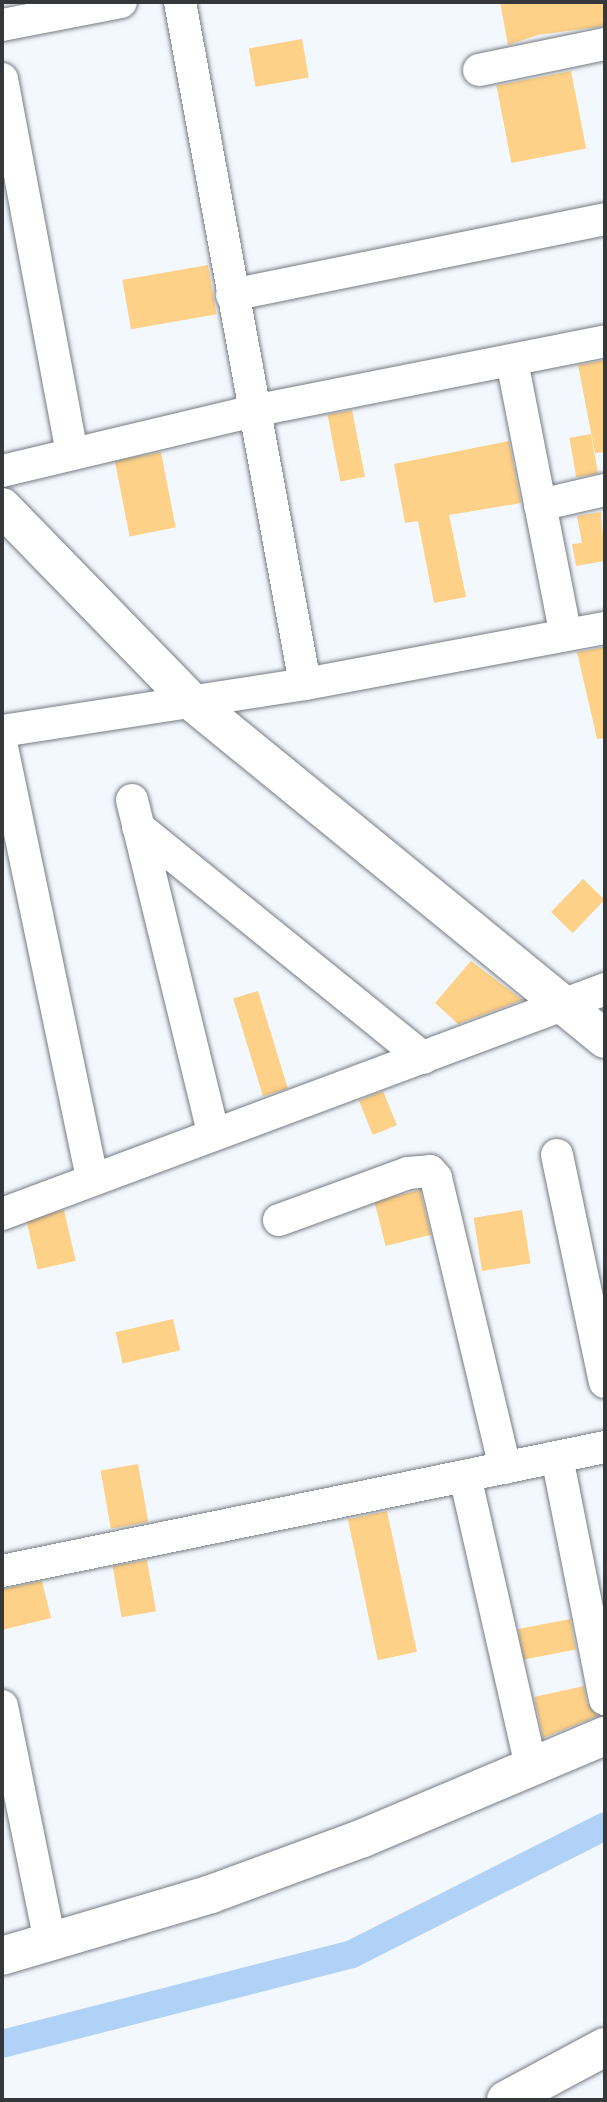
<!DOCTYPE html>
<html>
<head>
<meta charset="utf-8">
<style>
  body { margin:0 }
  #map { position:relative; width:607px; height:2102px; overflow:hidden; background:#f3f8fe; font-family:"PT Sans",sans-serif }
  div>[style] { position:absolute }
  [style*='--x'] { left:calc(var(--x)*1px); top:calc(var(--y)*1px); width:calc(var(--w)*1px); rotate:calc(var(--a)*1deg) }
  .canal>* { height:28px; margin:-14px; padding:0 14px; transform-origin:14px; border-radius:14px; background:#b1d2f7 }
  .building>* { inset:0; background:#fdd187; transform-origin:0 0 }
  .roads { filter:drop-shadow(0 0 2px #767b82) drop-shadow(0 0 2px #767b82) }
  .street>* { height:32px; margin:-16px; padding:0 16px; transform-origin:16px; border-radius:16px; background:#fff }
  .secondary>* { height:38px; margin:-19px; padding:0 19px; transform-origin:19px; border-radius:19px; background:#fff }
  span { translate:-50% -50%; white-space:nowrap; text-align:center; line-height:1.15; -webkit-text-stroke:7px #f3f8fe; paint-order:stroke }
  .frame { position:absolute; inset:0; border:4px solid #35373a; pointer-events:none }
</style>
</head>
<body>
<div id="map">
  <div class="canal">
    <i style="--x:2;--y:2044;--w:361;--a:-14.4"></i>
    <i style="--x:352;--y:1954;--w:284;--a:-26.8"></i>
  </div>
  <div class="building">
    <i style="clip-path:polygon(500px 2px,605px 2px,605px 26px,538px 35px,508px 45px)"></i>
    <i style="left:302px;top:39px;width:39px;height:54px;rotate:80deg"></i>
    <i style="left:571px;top:71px;width:79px;height:76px;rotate:79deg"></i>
    <i style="left:208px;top:265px;width:50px;height:87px;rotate:80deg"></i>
    <i style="clip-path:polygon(605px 360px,605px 452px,595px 453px,578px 365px)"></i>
    <i style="left:352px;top:410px;width:68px;height:25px;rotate:79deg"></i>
    <i style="left:591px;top:434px;width:40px;height:22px;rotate:80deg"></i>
    <i style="clip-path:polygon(509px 441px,521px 503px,449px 515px,466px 597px,434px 603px,418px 521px,405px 523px,394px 464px)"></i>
    <i style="left:161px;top:452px;width:77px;height:47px;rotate:79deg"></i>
    <i style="clip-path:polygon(601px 512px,605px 561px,576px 566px,572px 544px,582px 543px,577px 516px)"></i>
    <i style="clip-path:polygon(605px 647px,605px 738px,597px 739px,577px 652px)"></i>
    <i style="left:583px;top:879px;width:30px;height:46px;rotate:44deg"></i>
    <i style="clip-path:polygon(471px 961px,520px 998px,523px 1000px,458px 1024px,435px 1003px)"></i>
    <i style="left:258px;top:991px;width:102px;height:26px;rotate:73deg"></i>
    <i style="left:383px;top:1091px;width:37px;height:26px;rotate:68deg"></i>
    <i style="left:420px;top:1190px;width:46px;height:47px;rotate:76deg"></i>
    <i style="left:64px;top:1210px;width:52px;height:39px;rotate:77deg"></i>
    <i style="left:522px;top:1210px;width:54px;height:49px;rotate:81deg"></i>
    <i style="left:173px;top:1319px;width:32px;height:59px;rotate:77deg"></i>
    <i style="left:138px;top:1464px;width:59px;height:38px;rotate:80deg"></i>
    <i style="left:387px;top:1511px;width:144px;height:40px;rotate:78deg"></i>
    <i style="left:147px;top:1560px;width:52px;height:35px;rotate:80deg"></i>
    <i style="clip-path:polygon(42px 1581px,51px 1618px,2px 1630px,2px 1589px)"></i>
    <i style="left:570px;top:1619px;width:31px;height:53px;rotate:79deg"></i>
    <i style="clip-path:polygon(584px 1686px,587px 1703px,598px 1716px,543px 1738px,534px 1697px)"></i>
  </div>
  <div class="roads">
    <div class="street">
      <i style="--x:180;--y:2;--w:693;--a:79.61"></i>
      <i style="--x:2;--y:25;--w:121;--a:-10.9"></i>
      <i style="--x:479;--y:70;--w:129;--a:-11.7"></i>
      <i style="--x:2;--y:79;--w:381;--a:79.4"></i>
      <i style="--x:232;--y:295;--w:381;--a:-11.5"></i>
      <i style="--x:512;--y:361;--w:279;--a:78.9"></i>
      <i style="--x:2;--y:471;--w:258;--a:-13.4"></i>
      <i style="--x:253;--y:411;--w:359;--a:-11.2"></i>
      <i style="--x:540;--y:505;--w:67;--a:-13"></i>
      <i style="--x:2;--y:731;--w:307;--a:-8.8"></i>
      <i style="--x:305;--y:684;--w:305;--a:-10.6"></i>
      <i style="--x:2;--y:747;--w:439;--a:78.2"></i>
      <i style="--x:132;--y:800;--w:342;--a:76.3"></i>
      <i style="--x:138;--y:827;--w:367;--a:39"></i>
      <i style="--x:557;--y:1155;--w:232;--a:78.1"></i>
      <i style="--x:2;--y:1214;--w:644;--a:-20.46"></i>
      <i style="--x:279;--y:1220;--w:137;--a:-20"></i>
      <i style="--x:408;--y:1173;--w:22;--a:-5"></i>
      <i style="--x:430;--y:1171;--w:9;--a:49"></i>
      <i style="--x:436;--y:1178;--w:298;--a:76.6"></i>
      <i style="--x:557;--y:1457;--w:247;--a:78.8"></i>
      <i style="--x:465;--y:1476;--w:298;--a:77.2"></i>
      <i style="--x:2;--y:1571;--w:616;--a:-11.62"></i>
      <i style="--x:2;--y:1706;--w:240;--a:78.5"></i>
    </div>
    <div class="secondary">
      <i style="--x:2;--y:507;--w:269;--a:45.8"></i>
      <i style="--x:190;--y:700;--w:536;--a:39.24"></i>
      <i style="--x:2;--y:1956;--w:218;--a:-16.5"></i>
      <i style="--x:211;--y:1894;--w:162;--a:-20.2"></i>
      <i style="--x:363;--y:1838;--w:263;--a:-22.9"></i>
      <i style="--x:506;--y:2100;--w:112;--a:-28.2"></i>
    </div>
  </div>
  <div class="frame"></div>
</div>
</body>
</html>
